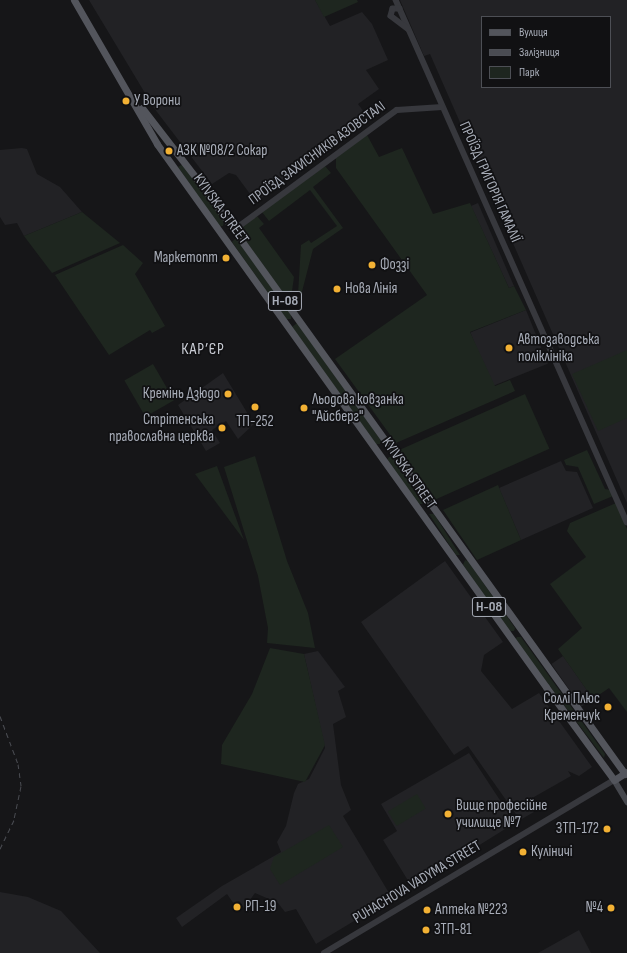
<!DOCTYPE html>
<html>
<head>
<meta charset="utf-8">
<style>
  body { margin:0 }
  #map { position:relative; width:627px; height:953px; overflow:hidden; background:#161618; font-family:"Sofia Sans Condensed",sans-serif }
  div>[style] { position:absolute }
  [style*='--x'] { left:calc(var(--x)*1px); top:calc(var(--y)*1px); width:calc(var(--w)*1px); rotate:calc(var(--a)*1deg) }
  .built>* { inset:0; background:#222225; transform-origin:0 0 }
  .green>* { inset:0; background:#1e261f; transform-origin:0 0 }
  .tertiary>* { height:5.5px; margin:-2.75px; padding:0 2.75px; transform-origin:2.75px; border-radius:2.75px; background:#37383d }
  .secondary>* { height:6px; margin:-3px; padding:0 3px; transform-origin:3px; border-radius:3px; background:#45474d }
  .primary>* { height:7px; margin:-3.5px; padding:0 3.5px; transform-origin:3.5px; border-radius:3.5px; background:#53555c }
  .rail>* { height:1px; margin-top:-0.5px; transform-origin:0; background:repeating-linear-gradient(90deg,#4a4c52 0 5px,transparent 0 9px) }
  .dots>* { width:11px; height:11px; translate:-50% -50%; box-sizing:border-box; border:2px solid #111113; border-radius:50% }
  span { translate:-50% -50%; white-space:nowrap; text-align:center; line-height:1.15; -webkit-text-stroke:3.5px #111113; paint-order:stroke }
  .shield-label span { padding:1px 3px; background:#111113; border:1px solid; border-radius:3px; -webkit-text-stroke-width:0 }
  .shield-label { font-size:14px; color:#a8adb8; font-weight:700 }
  .poi-label { font-size:15px; color:#a8adb8 }
  .left { translate:0 -50%; text-align:left }
  .right { translate:-100% -50%; text-align:right }
  .street-label { font-size:15px; color:#a8adb8 }
  .neighbourhood-label { font-size:16px; color:#c9ccd4; letter-spacing:1px }
  .legend { position:absolute; left:481px; top:16px; width:130px; height:72px; box-sizing:border-box; background:#111113; border:1px solid #4d4f55; margin:0; padding:5px 7px; list-style:none; font-size:12px; color:#a8adb8 }
  .legend li { display:flex; align-items:center; gap:8px; height:20px }
  .legend b { width:20px; border:1px solid #4d4f55 }
</style>
</head>
<body>
<div id="map">
  <div class="built">
    <i style="clip-path:polygon(89px 0,315px 0,330px 26px,362px 12px,372px 24px,388px 60px,366px 70px,379px 89px,358px 104px,370px 120px,256px 202px,236px 175px,229px 173px,212px 184px,154px 108px)"></i>
    <i style="clip-path:polygon(evenodd,400px 0,627px 0,627px 503px,430px 54px,424px 56px,400px 0,482px 17px,610px 17px,610px 87px,482px 87px,482px 17px)"></i>
    <i style="clip-path:polygon(22px 148px,27px 149px,37px 174px,60px 187px,82px 212px,24px 236px,17px 223px,5px 225px,0 217px,0 150px)"></i>
    <i style="clip-path:polygon(478px 203px,514px 286px,509px 288px,471px 206px)"></i>
    <i style="left:526px;top:310px;width:58px;height:60px;rotate:68deg"></i>
    <i style="clip-path:polygon(223px 373px,254px 424px,238px 439px,226px 421px,212px 430px,220px 443px,206px 451px,178px 405px)"></i>
    <i style="clip-path:polygon(561px 461px,566px 471px,577px 472px,593px 508px,521px 540px,499px 488px)"></i>
    <i style="clip-path:polygon(445px 561px,503px 642px,484px 655px,481px 671px,512px 709px,539px 693px,592px 767px,579px 776px,568px 771px,571px 776px,534px 797px,534px 812px,520px 820px,468px 746px,454px 755px,361px 622px)"></i>
    <i style="clip-path:polygon(318px 651px,345px 687px,338px 691px,346px 717px,333px 724px,341px 785px,351px 810px,343px 816px,392px 898px,316px 944px,296px 909px,285px 912px,278px 903px,255px 893px,244px 908px,239px 901px,234px 904px,227px 894px,182px 927px,176px 918px,222px 886px,281px 852px,277px 842px,286px 826px,294px 793px,298px 784px,309px 779px,325px 748px,304px 654px)"></i>
    <i style="left:563px;top:656px;width:52px;height:14px;rotate:55deg"></i>
    <i style="clip-path:polygon(469px 753px,515px 823px,412px 887px,383px 840px,397px 831px,381px 804px)"></i>
    <i style="clip-path:polygon(0 892px,28px 897px,61px 911px,100px 953px,0 953px)"></i>
    <i style="clip-path:polygon(579px 930px,591px 953px,538px 953px)"></i>
  </div>
  <div class="green">
    <i style="clip-path:polygon(315px 0,357px 0,358px 2px,324px 17px)"></i>
    <i style="clip-path:polygon(367px 135px,379px 157px,402px 148px,433px 214px,470px 203px,509px 288px,514px 286px,526px 310px,470px 332px,495px 386px,510px 380px,515px 391px,396px 443px,335px 359px,427px 295px,336px 168px,336px 158px)"></i>
    <i style="clip-path:polygon(183px 164px,224px 222px,223px 226px,219px 226px,178px 167px)"></i>
    <i style="clip-path:polygon(325px 166px,331px 173px,313px 187px,343px 228px,313px 249px,297px 311px,301px 245px,309px 240px,311px 243px,337px 226px,310px 190px,269px 221px,262px 212px)"></i>
    <i style="clip-path:polygon(82px 212px,120px 243px,52px 273px,24px 236px)"></i>
    <i style="clip-path:polygon(257px 216px,264px 224px,259px 228px,294px 277px,291px 298px,286px 297px,241px 234px,242px 227px)"></i>
    <i style="clip-path:polygon(236px 238px,291px 315px,291px 319px,286px 319px,232px 242px)"></i>
    <i style="clip-path:polygon(123px 245px,143px 263px,135px 274px,165px 326px,152px 333px,150px 330px,109px 355px,55px 275px)"></i>
    <i style="clip-path:polygon(297px 323px,381px 440px,380px 444px,376px 444px,292px 327px)"></i>
    <i style="clip-path:polygon(627px 350px,627px 418px,598px 431px,572px 374px)"></i>
    <i style="left:153px;top:364px;width:42px;height:33px;rotate:60deg"></i>
    <i style="left:525px;top:394px;width:60px;height:137px;rotate:66deg"></i>
    <i style="clip-path:polygon(587px 450px,605px 489px,611px 490px,613px 496px,594px 504px,578px 467px,566px 465px,564px 460px)"></i>
    <i style="clip-path:polygon(255px 456px,287px 561px,308px 613px,315px 648px,267px 643px,268px 628px,258px 576px,224px 467px)"></i>
    <i style="clip-path:polygon(389px 457px,393px 457px,423px 504px,418px 504px,387px 460px)"></i>
    <i style="clip-path:polygon(217px 466px,244px 540px,195px 474px)"></i>
    <i style="clip-path:polygon(498px 485px,521px 540px,477px 560px,443px 510px)"></i>
    <i style="clip-path:polygon(616px 503px,627px 529px,627px 712px,609px 688px,593px 699px,558px 649px,582px 628px,550px 584px,586px 557px,567px 531px,570px 523px)"></i>
    <i style="clip-path:polygon(429px 514px,434px 514px,460px 555px,456px 555px)"></i>
    <i style="clip-path:polygon(465px 560px,468px 561px,515px 628px,514px 631px,510px 631px,463px 565px)"></i>
    <i style="clip-path:polygon(517px 637px,521px 637px,605px 754px,604px 758px,515px 640px)"></i>
    <i style="clip-path:polygon(270px 648px,304px 654px,325px 745px,305px 782px,221px 764px,222px 745px,252px 694px)"></i>
    <i style="left:417px;top:794px;width:17px;height:34px;rotate:59deg"></i>
    <i style="clip-path:polygon(329px 825px,343px 847px,280px 885px,270px 869px,274px 857px)"></i>
  </div>
  <div class="tertiary">
    <i style="--x:396;--y:0;--w:571;--a:66.13"></i>
    <i style="--x:400;--y:9;--w:7;--a:180"></i>
    <i style="--x:393;--y:9;--w:7;--a:106"></i>
    <i style="--x:391;--y:16;--w:21;--a:37"></i>
    <i style="--x:234;--y:230;--w:202;--a:-36.4"></i>
    <i style="--x:397;--y:110;--w:45;--a:-3.8"></i>
    <i style="--x:324;--y:953;--w:338;--a:-30.8"></i>
  </div>
  <div class="secondary">
    <i style="--x:614;--y:780;--w:26;--a:59"></i>
  </div>
  <div class="primary">
    <i style="--x:74;--y:0;--w:166;--a:60"></i>
    <i style="--x:157;--y:144;--w:668;--a:54.38"></i>
    <i style="--x:546;--y:687;--w:115;--a:53.8"></i>
    <i style="--x:614;--y:780;--w:15;--a:-32"></i>
    <i style="--x:142;--y:108;--w:95;--a:52.3"></i>
    <i style="--x:200;--y:183;--w:728;--a:54.28"></i>
  </div>
  <div class="rail">
    <i style="--x:0;--y:716;--w:51;--a:69.4"></i>
    <i style="--x:18;--y:764;--w:22;--a:82"></i>
    <i style="--x:21;--y:786;--w:35;--a:102"></i>
    <i style="--x:14;--y:820;--w:32;--a:116"></i>
  </div>
  <div class="dots">
    <i style="left:126px;top:101px;background:#f2b134"></i>
    <i style="left:169px;top:151px;background:#f2b134"></i>
    <i style="left:226px;top:258px;background:#f2b134"></i>
    <i style="left:372px;top:265px;background:#f2b134"></i>
    <i style="left:337px;top:289px;background:#f2b134"></i>
    <i style="left:509px;top:348px;background:#f2b134"></i>
    <i style="left:228px;top:394px;background:#f2b134"></i>
    <i style="left:255px;top:407px;background:#f2b134"></i>
    <i style="left:304px;top:408px;background:#f2b134"></i>
    <i style="left:222px;top:428px;background:#f2b134"></i>
    <i style="left:608px;top:707px;background:#f2b134"></i>
    <i style="left:448px;top:814px;background:#f2b134"></i>
    <i style="left:607px;top:829px;background:#f2b134"></i>
    <i style="left:523px;top:852px;background:#f2b134"></i>
    <i style="left:237px;top:907px;background:#f2b134"></i>
    <i style="left:611px;top:908px;background:#f2b134"></i>
    <i style="left:427px;top:910px;background:#f2b134"></i>
    <i style="left:426px;top:930px;background:#f2b134"></i>
  </div>
  <div class="shield-label">
    <span style="left:285px;top:301px">Н-08</span>
    <span style="left:489px;top:607px">Н-08</span>
  </div>
  <div class="poi-label">
    <span class="left" style="left:134px;top:101px">У Ворони</span>
    <span class="left" style="left:177px;top:151px">АЗК №08/2 Сокар</span>
    <span class="right" style="left:218px;top:258px">Маркетопт</span>
    <span class="left" style="left:380px;top:265px">Фоззі</span>
    <span class="left" style="left:345px;top:289px">Нова Лінія</span>
    <span class="left" style="left:518px;top:348px">Автозаводська<br>поліклініка</span>
    <span class="right" style="left:220px;top:394px">Кремінь Дзюдо</span>
    <span class="left" style="left:312px;top:408px">Льодова ковзанка<br>"Айсберг"</span>
    <span class="right" style="left:214px;top:428px">Стрітенська<br>православна церква</span>
    <span style="left:255px;top:422px">ТП-252</span>
    <span class="right" style="left:600px;top:707px">Соллі Плюс<br>Кременчук</span>
    <span class="left" style="left:456px;top:814px">Вище професійне<br>училище №7</span>
    <span class="right" style="left:599px;top:829px">ЗТП-172</span>
    <span class="left" style="left:531px;top:852px">Куліничі</span>
    <span class="left" style="left:245px;top:907px">РП-19</span>
    <span class="right" style="left:603px;top:908px">№4</span>
    <span class="left" style="left:435px;top:910px">Аптека №223</span>
    <span class="left" style="left:434px;top:930px">ЗТП-81</span>
  </div>
  <div class="street-label">
    <span style="left:317px;top:153px;rotate:-36deg">ПРОЇЗД ЗАХИСНИКІВ АЗОВСТАЛІ</span>
    <span style="left:490px;top:182px;rotate:66deg">ПРОЇЗД ГРИГОРІЯ ГАМАЛІЇ</span>
    <span style="left:221px;top:209px;rotate:54deg">KYIVSKA STREET</span>
    <span style="left:409px;top:473px;rotate:55deg">KYIVSKA STREET</span>
    <span style="left:417px;top:882px;rotate:-31deg">PUHACHOVA VADYMA STREET</span>
  </div>
  <div class="neighbourhood-label">
    <span style="left:203px;top:350px">КАР’ЄР</span>
  </div>
  <ul class="legend">
  <li><b style="height:5px;background:#53555c"></b>Вулиця</li>
  <li><b style="height:5px;background:#4a4c52"></b>Залізниця</li>
  <li><b style="height:11px;background:#1e261f"></b>Парк</li>
  </ul>
</div>
</body>
</html>
